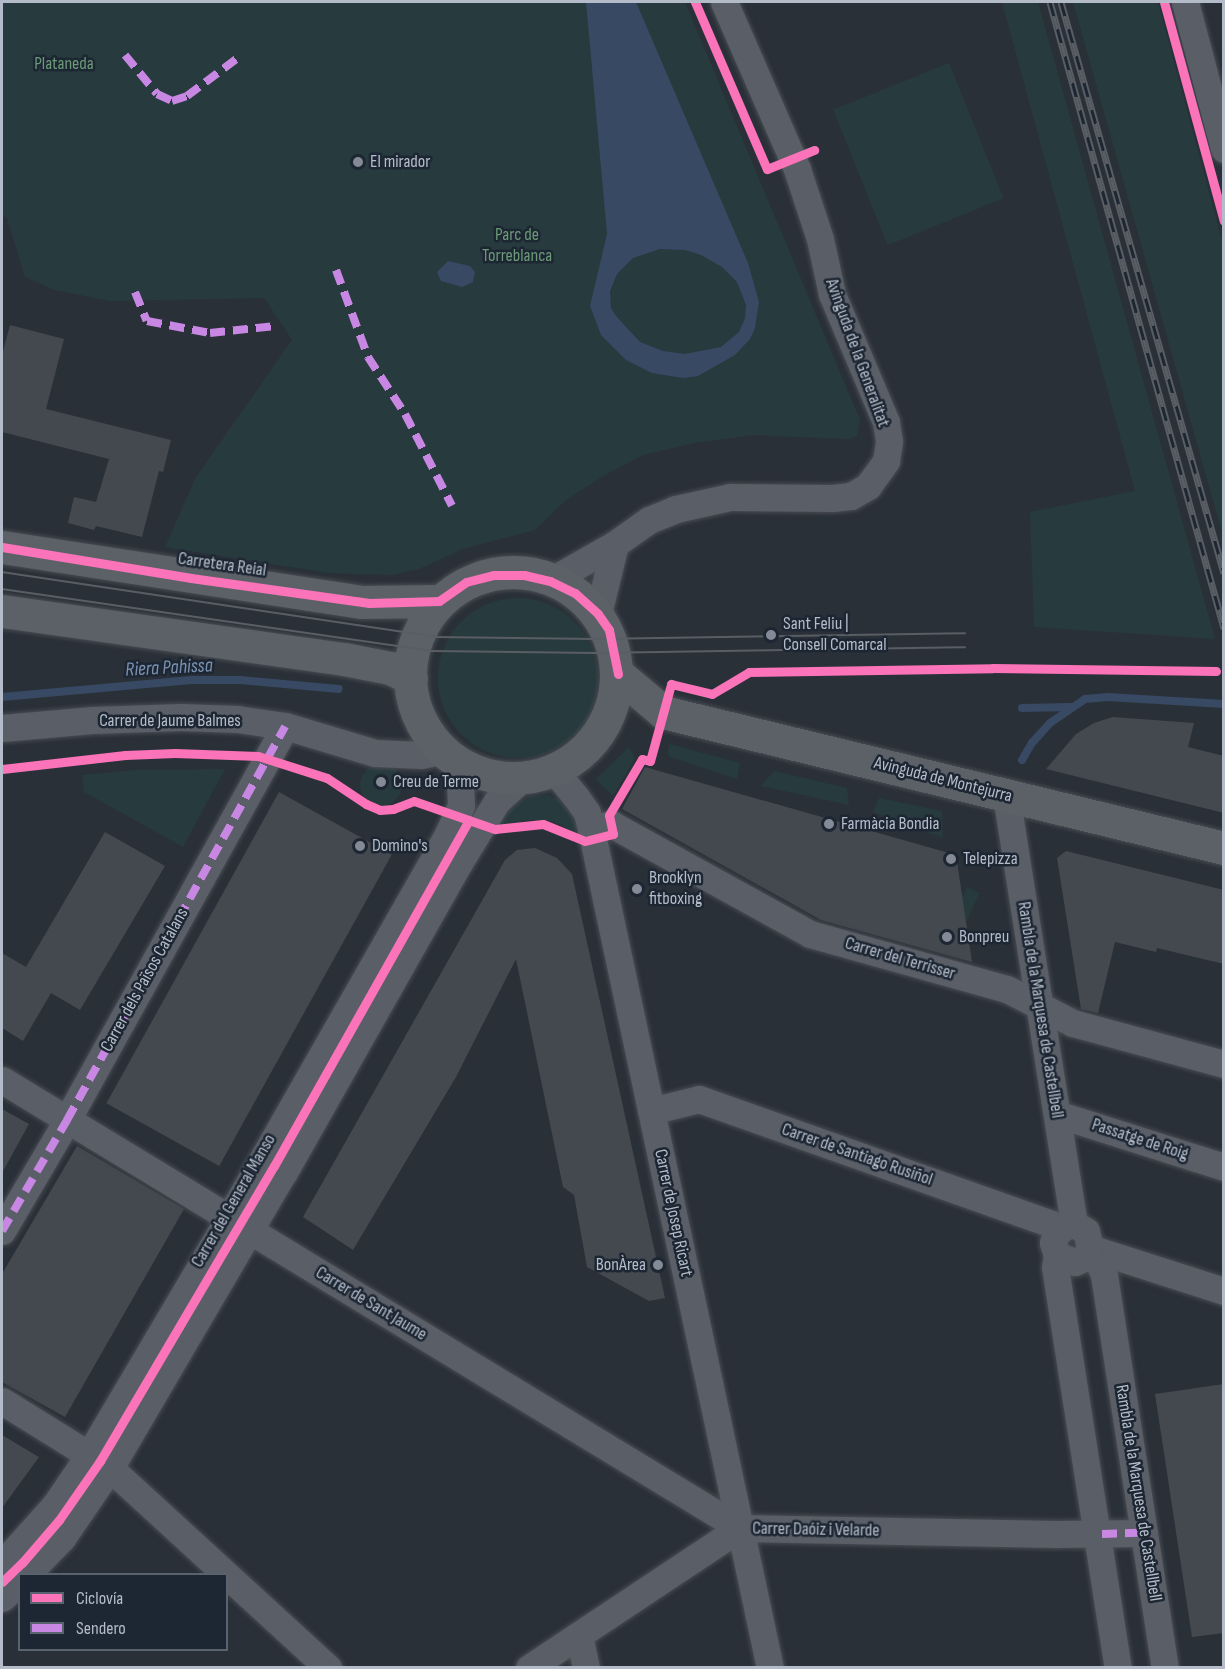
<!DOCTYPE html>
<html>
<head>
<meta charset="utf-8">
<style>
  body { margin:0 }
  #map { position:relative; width:1225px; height:1669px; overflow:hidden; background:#2a3038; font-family:"Sofia Sans Condensed",sans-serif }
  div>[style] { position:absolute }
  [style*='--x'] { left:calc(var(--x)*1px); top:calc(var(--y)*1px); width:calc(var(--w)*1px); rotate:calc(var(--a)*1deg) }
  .green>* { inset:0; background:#273a3e; transform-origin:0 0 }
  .round { border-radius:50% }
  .water>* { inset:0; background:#384963 }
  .stream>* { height:8px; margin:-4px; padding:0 4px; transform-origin:4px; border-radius:4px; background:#384963 }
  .building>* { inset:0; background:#444950; transform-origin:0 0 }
  .roads { filter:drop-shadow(0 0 2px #484c53) drop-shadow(0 0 2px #484c53) }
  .minor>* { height:27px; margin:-13.5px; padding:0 13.5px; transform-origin:13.5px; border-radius:13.5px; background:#5a5e66 }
  .major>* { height:33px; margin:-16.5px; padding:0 16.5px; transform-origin:16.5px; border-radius:16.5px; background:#5c6168 }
  .major>.ring { margin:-16.5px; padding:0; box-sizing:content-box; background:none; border:33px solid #5c6168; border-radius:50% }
  .tram>* { height:1.5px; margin:-0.75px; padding:0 0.75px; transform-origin:0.75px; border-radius:0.75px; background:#595d64 }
  .rail>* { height:7px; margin-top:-3.5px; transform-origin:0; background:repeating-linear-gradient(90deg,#1d2633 0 14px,#595d64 0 28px); box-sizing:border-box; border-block:2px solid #595d64 }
  .quiet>* { height:8px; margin-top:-4px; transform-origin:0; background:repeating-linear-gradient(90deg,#c787e3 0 15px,transparent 0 23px) }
  .cycleway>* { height:9px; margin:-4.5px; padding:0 4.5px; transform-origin:4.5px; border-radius:4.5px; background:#fb73b8 }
  .dots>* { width:16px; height:16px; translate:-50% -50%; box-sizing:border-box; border:3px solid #1d2633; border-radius:50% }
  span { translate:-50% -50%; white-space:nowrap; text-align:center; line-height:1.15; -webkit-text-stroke:5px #1d2633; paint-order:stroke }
  .park-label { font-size:18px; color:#6b9a76 }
  .poi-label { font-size:18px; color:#b4bcc9 }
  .left { translate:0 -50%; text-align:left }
  .right { translate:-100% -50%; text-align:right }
  .street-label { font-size:18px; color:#b4bcc9 }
  .water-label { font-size:20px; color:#7c92b1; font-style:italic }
  .frame { position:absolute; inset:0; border:3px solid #b4bcc9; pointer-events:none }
  .legend { position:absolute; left:18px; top:1573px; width:210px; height:78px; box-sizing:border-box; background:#1d2633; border:2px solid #59626f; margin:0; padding:8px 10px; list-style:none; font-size:18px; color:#b4bcc9 }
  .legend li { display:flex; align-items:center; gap:12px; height:30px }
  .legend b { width:30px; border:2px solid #59626f }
</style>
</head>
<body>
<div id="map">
  <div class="green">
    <i style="clip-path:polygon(2px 2px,685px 2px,860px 420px,857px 436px,848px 439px,753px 435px,694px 443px,643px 455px,603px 476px,565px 501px,535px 530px,463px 549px,419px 569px,391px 575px,328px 573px,165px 547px,196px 477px,292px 340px,264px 298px,110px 301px,55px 290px,25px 277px,7px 218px,2px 215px)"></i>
    <i style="clip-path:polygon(1002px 2px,1038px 2px,1215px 639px,1034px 627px,1030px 512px,1135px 491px)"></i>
    <i style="clip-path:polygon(1073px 2px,1158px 2px,1223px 244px,1223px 536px)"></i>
    <i style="left:949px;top:63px;width:146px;height:125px;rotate:68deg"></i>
    <i class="round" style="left:438px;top:598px;width:160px;height:160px"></i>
    <i style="clip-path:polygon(669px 744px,740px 763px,737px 779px,668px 756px)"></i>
    <i style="clip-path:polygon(629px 747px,635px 759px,613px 796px,596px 779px)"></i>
    <i class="round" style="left:360px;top:764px;width:42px;height:42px"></i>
    <i style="clip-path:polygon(225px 769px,183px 847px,84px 792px,82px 775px,136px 770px)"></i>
    <i style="clip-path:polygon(774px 771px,847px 788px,849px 805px,761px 786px)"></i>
    <i style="clip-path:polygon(548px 795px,571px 805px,580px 837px,562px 825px,547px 820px,529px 820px,499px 826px,505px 814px,516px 803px,531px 796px)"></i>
    <i style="clip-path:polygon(879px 798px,942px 811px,943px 838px,873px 812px)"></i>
    <i style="left:967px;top:887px;width:14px;height:69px;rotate:25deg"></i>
  </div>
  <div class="water">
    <i style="clip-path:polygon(evenodd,586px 2px,636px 2px,748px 263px,759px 302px,755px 328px,750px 339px,735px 355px,698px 376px,683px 378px,652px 373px,626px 360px,601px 335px,590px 306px,607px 234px,586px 2px,660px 249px,685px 250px,701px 255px,722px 267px,737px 282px,746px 305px,745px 318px,739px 332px,721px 347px,685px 354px,663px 351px,640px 342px,616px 316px,611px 308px,610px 291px,617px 274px,633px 258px,660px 249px)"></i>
    <i style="clip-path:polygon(448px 261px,470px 266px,475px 272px,473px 282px,462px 287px,441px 281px,437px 272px)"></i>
  </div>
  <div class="stream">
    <i style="--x:2;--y:697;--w:193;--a:-5.1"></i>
    <i style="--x:194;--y:680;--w:46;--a:0"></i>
    <i style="--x:240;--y:680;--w:99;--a:5.2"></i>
    <i style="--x:1022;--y:708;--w:48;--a:-1.2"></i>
    <i style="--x:1022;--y:760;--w:20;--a:-60"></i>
    <i style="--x:1032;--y:743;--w:27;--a:-48"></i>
    <i style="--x:1050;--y:723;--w:42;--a:-34.4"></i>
    <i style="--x:1085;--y:699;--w:23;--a:-5"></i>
    <i style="--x:1108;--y:697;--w:116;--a:3.5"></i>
  </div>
  <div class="building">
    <i style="clip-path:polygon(10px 325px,64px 339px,46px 409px,171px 440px,163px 472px,159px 471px,142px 537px,96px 526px,94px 530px,68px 523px,74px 497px,96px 502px,109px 459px,2px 432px,2px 355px)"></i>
    <i style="clip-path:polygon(1113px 717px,1194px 723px,1188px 747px,1224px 756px,1224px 813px,1046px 769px,1076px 734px,1094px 723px)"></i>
    <i style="clip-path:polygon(645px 767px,956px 855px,972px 962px,821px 920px,622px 809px)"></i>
    <i style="left:279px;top:792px;width:129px;height:356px;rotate:29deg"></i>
    <i style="clip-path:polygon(105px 832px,165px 866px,80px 1010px,51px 993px,23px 1041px,2px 1028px,2px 953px,26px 967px)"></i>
    <i style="clip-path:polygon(535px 848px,557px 858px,572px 874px,665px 1298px,649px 1301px,587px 1267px,574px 1195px,563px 1187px,516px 959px,456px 1077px,353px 1250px,303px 1217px,505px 860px,517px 850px)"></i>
    <i style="clip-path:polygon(1066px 851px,1224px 890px,1224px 964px,1157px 948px,1156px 952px,1115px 942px,1098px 1013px,1081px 1009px,1057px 858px)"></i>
    <i style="clip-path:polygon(2px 1109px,29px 1124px,2px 1173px)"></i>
    <i style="clip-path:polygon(77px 1146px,184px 1209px,65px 1417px,2px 1382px,2px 1274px)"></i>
    <i style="clip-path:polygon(1224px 1384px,1224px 1633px,1192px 1637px,1155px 1394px)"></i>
    <i style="clip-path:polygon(2px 1435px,39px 1457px,2px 1508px)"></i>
  </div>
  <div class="roads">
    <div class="minor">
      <i style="--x:1185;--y:2;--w:152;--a:75.1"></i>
      <i style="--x:550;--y:581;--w:75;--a:-29.6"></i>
      <i style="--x:615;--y:544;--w:42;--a:-35.2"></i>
      <i style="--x:649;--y:520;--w:29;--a:-22"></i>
      <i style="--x:676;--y:509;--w:55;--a:-12.5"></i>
      <i style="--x:730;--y:497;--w:102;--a:0.6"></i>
      <i style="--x:832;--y:498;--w:19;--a:-6"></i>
      <i style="--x:851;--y:496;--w:20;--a:-30"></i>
      <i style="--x:868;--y:486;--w:31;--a:-54"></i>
      <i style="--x:886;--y:461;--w:20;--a:-81"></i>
      <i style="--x:889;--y:441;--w:19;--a:-99"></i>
      <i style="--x:886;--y:422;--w:139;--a:-112.9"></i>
      <i style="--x:832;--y:294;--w:56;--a:-102.3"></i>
      <i style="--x:820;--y:239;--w:74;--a:-108.2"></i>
      <i style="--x:797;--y:169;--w:182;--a:-113.6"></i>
      <i style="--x:598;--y:614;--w:72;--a:-76.3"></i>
      <i style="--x:2;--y:728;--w:91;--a:-5"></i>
      <i style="--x:93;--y:720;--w:88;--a:-2"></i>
      <i style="--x:181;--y:717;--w:56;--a:2"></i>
      <i style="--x:237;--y:719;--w:49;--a:8.3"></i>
      <i style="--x:285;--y:726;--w:94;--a:16.7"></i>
      <i style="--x:375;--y:753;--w:46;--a:2.5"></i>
      <i style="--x:421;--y:755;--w:21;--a:-11"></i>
      <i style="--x:554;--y:770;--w:35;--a:51"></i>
      <i style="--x:576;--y:797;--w:19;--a:55"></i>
      <i style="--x:587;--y:813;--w:16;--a:76"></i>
      <i style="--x:591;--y:829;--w:858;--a:77.96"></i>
      <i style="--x:1006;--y:795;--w:434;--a:81"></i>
      <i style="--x:591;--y:829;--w:21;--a:-14"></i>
      <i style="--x:611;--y:824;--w:227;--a:28.9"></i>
      <i style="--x:810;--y:934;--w:205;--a:15.6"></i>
      <i style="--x:1007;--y:989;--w:74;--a:27.3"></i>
      <i style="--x:1073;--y:1023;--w:156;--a:15.2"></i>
      <i style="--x:2;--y:1080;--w:863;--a:31.26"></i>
      <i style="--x:651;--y:1111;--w:49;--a:-14"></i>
      <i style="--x:699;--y:1099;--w:384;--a:19.5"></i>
      <i style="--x:1057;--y:1114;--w:175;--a:17.6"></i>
      <i style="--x:2;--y:1231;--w:129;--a:-59.6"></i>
      <i style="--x:67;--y:1120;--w:450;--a:-61"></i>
      <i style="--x:1090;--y:1248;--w:141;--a:17.8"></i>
      <i style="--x:1087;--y:1254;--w:15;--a:37"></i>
      <i style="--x:1099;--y:1263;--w:13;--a:67"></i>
      <i style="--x:1104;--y:1275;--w:398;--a:81.2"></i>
      <i style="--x:1057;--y:1255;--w:19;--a:21"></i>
      <i style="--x:1075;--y:1262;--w:10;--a:-24"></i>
      <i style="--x:1084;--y:1258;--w:12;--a:-59"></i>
      <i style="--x:1090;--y:1248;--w:17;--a:-103"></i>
      <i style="--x:1086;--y:1231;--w:14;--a:-150"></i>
      <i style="--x:1074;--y:1224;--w:7;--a:172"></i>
      <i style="--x:1067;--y:1225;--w:14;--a:144"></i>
      <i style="--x:1056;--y:1233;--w:10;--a:107"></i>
      <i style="--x:1053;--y:1243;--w:13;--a:72"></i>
      <i style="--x:1057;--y:1255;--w:12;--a:99"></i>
      <i style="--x:1055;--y:1267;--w:406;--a:81.1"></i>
      <i style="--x:2;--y:1401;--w:127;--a:31.8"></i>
      <i style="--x:110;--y:1468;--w:296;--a:42.5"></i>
      <i style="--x:2;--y:1564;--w:79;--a:-48.1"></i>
      <i style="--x:55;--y:1505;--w:60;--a:-55.8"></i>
      <i style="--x:89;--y:1455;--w:275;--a:-59.4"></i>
      <i style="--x:229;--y:1218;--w:435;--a:-60.3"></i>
      <i style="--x:445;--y:840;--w:38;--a:-65"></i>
      <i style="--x:461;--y:805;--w:42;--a:-92.7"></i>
      <i style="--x:27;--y:1574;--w:50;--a:-45.8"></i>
      <i style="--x:62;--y:1538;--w:85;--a:-55.6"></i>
      <i style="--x:110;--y:1468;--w:343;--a:-59.6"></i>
      <i style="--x:284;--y:1172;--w:355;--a:-60.5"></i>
      <i style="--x:459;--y:863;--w:73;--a:-58.5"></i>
      <i style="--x:497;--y:801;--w:38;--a:-42"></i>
      <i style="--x:2;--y:1598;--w:24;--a:-42"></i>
      <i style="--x:579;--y:1635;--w:34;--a:78"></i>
      <i style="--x:529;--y:1668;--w:253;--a:-33.6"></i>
      <i style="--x:740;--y:1528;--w:316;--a:1.1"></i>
      <i style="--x:1056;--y:1534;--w:88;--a:-0.7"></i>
    </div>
    <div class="major">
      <i style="--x:2;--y:547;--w:363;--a:8.7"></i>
      <i style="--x:361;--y:602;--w:78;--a:-0.7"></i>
      <i class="ring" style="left:410px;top:572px;width:173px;height:173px"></i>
      <i style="--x:2;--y:611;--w:345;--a:8"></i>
      <i style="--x:344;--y:659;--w:47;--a:11.1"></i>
      <i style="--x:390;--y:668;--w:23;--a:25"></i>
      <i style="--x:618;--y:674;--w:59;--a:40.2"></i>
      <i style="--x:663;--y:712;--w:577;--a:13.63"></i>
    </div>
  </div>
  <div class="tram">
    <i style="--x:2;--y:572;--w:438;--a:8.5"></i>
    <i style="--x:435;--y:637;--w:160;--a:0.7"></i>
    <i style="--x:595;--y:639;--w:370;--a:-0.9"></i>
    <i style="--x:2;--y:589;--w:436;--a:8.2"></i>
    <i style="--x:434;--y:651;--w:161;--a:0.7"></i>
    <i style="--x:595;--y:653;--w:370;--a:-0.9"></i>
  </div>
  <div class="rail">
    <i style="--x:1050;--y:2;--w:650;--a:74.47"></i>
    <i style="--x:1061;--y:2;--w:594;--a:74.07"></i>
  </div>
  <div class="quiet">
    <i style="--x:125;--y:55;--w:50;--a:50.6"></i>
    <i style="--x:157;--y:94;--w:17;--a:25"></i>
    <i style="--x:172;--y:101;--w:16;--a:-18"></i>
    <i style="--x:187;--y:96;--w:65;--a:-36.9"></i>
    <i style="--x:336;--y:270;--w:93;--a:69.8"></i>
    <i style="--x:368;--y:357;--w:68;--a:57"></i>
    <i style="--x:405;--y:414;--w:103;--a:62.9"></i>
    <i style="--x:135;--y:292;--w:31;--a:68"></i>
    <i style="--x:147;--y:321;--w:64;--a:10.8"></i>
    <i style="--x:210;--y:333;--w:66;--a:-6.1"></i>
    <i style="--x:2;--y:1231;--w:129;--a:-59.6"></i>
    <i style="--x:67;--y:1120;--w:450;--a:-61"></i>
    <i style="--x:1102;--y:1534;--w:36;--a:-2"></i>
  </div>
  <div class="cycleway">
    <i style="--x:695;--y:2;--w:182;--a:66.7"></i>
    <i style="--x:767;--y:169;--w:51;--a:-22"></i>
    <i style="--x:1164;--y:2;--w:227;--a:74.7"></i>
    <i style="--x:2;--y:547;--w:192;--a:9.3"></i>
    <i style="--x:191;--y:578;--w:180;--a:8"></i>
    <i style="--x:369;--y:603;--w:70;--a:-1.6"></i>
    <i style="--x:439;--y:601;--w:33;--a:-35"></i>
    <i style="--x:466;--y:582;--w:29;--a:-14"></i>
    <i style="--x:494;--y:575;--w:30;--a:0"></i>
    <i style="--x:524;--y:575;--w:27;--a:13"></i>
    <i style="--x:550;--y:581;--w:28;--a:26"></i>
    <i style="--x:575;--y:593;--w:31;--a:42"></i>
    <i style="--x:598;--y:614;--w:19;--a:55"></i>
    <i style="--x:609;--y:630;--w:45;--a:78.4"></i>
    <i style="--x:2;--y:769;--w:124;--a:-6.5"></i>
    <i style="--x:125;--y:755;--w:50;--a:-2.3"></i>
    <i style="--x:175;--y:753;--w:83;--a:2.1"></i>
    <i style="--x:258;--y:756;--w:72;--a:17.7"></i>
    <i style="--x:327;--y:778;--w:47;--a:33.7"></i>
    <i style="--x:366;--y:804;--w:15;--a:23"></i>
    <i style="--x:380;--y:810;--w:13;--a:-4"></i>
    <i style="--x:393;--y:809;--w:22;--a:-21"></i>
    <i style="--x:414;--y:801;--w:86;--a:19.1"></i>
    <i style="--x:495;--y:829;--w:48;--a:-5.9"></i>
    <i style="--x:543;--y:824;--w:45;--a:22"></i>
    <i style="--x:585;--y:841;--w:29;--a:-14"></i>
    <i style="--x:613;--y:834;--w:19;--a:-102"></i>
    <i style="--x:609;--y:815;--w:65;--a:-59.5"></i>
    <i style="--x:642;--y:759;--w:8;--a:14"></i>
    <i style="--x:650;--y:761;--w:80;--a:-74.7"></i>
    <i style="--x:671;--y:684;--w:42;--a:13.7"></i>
    <i style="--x:712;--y:694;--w:43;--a:-30.7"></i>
    <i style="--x:749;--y:672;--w:244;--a:-0.9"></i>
    <i style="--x:993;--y:668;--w:223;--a:0.8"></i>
    <i style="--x:2;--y:1582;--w:28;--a:-44"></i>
    <i style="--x:22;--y:1563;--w:57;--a:-49.3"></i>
    <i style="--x:59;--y:1520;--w:72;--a:-55.2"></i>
    <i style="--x:100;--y:1461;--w:342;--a:-59.5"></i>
    <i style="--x:274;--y:1166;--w:397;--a:-60.6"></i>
  </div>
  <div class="dots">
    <i style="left:358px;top:162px;background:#848b96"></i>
    <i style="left:771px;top:635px;background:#848b96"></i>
    <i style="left:381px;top:782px;background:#848b96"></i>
    <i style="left:829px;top:824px;background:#848b96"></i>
    <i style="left:360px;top:846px;background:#848b96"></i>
    <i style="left:951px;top:859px;background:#848b96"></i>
    <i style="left:637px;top:889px;background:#848b96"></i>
    <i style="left:947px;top:937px;background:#848b96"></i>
    <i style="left:658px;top:1265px;background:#848b96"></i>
  </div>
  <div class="park-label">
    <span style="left:64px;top:64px">Plataneda</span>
    <span style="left:517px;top:246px">Parc de<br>Torreblanca</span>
  </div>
  <div class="poi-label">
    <span class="left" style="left:370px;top:162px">El mirador</span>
    <span class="left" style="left:783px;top:635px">Sant Feliu |<br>Consell Comarcal</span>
    <span class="left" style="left:393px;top:782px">Creu de Terme</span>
    <span class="left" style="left:841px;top:824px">Farmàcia Bondia</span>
    <span class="left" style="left:372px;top:846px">Domino's</span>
    <span class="left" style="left:963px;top:859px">Telepizza</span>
    <span class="left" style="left:649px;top:889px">Brooklyn<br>fitboxing</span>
    <span class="left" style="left:959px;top:937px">Bonpreu</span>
    <span class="right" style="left:646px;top:1265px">BonÀrea</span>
  </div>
  <div class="street-label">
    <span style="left:857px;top:353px;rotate:70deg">Avinguda de la Generalitat</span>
    <span style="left:222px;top:565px;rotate:8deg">Carretera Reial</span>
    <span style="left:170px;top:721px">Carrer de Jaume Balmes</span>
    <span style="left:943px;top:780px;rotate:14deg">Avinguda de Montejurra</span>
    <span style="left:900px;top:959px;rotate:16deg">Carrer del Terrisser</span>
    <span style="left:145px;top:980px;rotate:-61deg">Carrer dels Països Catalans</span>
    <span style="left:1040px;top:1010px;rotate:81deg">Rambla de la Marquesa de Castellbell</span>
    <span style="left:1140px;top:1140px;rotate:18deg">Passatge de Roig</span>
    <span style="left:857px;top:1155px;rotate:19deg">Carrer de Santiago Rusiñol</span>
    <span style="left:234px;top:1201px;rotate:-60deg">Carrer del General Manso</span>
    <span style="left:673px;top:1213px;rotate:78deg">Carrer de Josep Ricart</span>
    <span style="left:371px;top:1304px;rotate:31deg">Carrer de Sant Jaume</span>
    <span style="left:1138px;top:1493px;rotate:81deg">Rambla de la Marquesa de Castellbell</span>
    <span style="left:816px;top:1530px;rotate:1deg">Carrer Daóiz i Velarde</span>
  </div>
  <div class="water-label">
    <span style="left:169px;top:668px;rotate:-3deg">Riera Pahissa</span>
  </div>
  <div class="frame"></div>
  <ul class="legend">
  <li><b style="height:8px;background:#fb73b8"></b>Ciclovía</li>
  <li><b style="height:8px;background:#c787e3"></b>Sendero</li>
  </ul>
</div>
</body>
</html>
